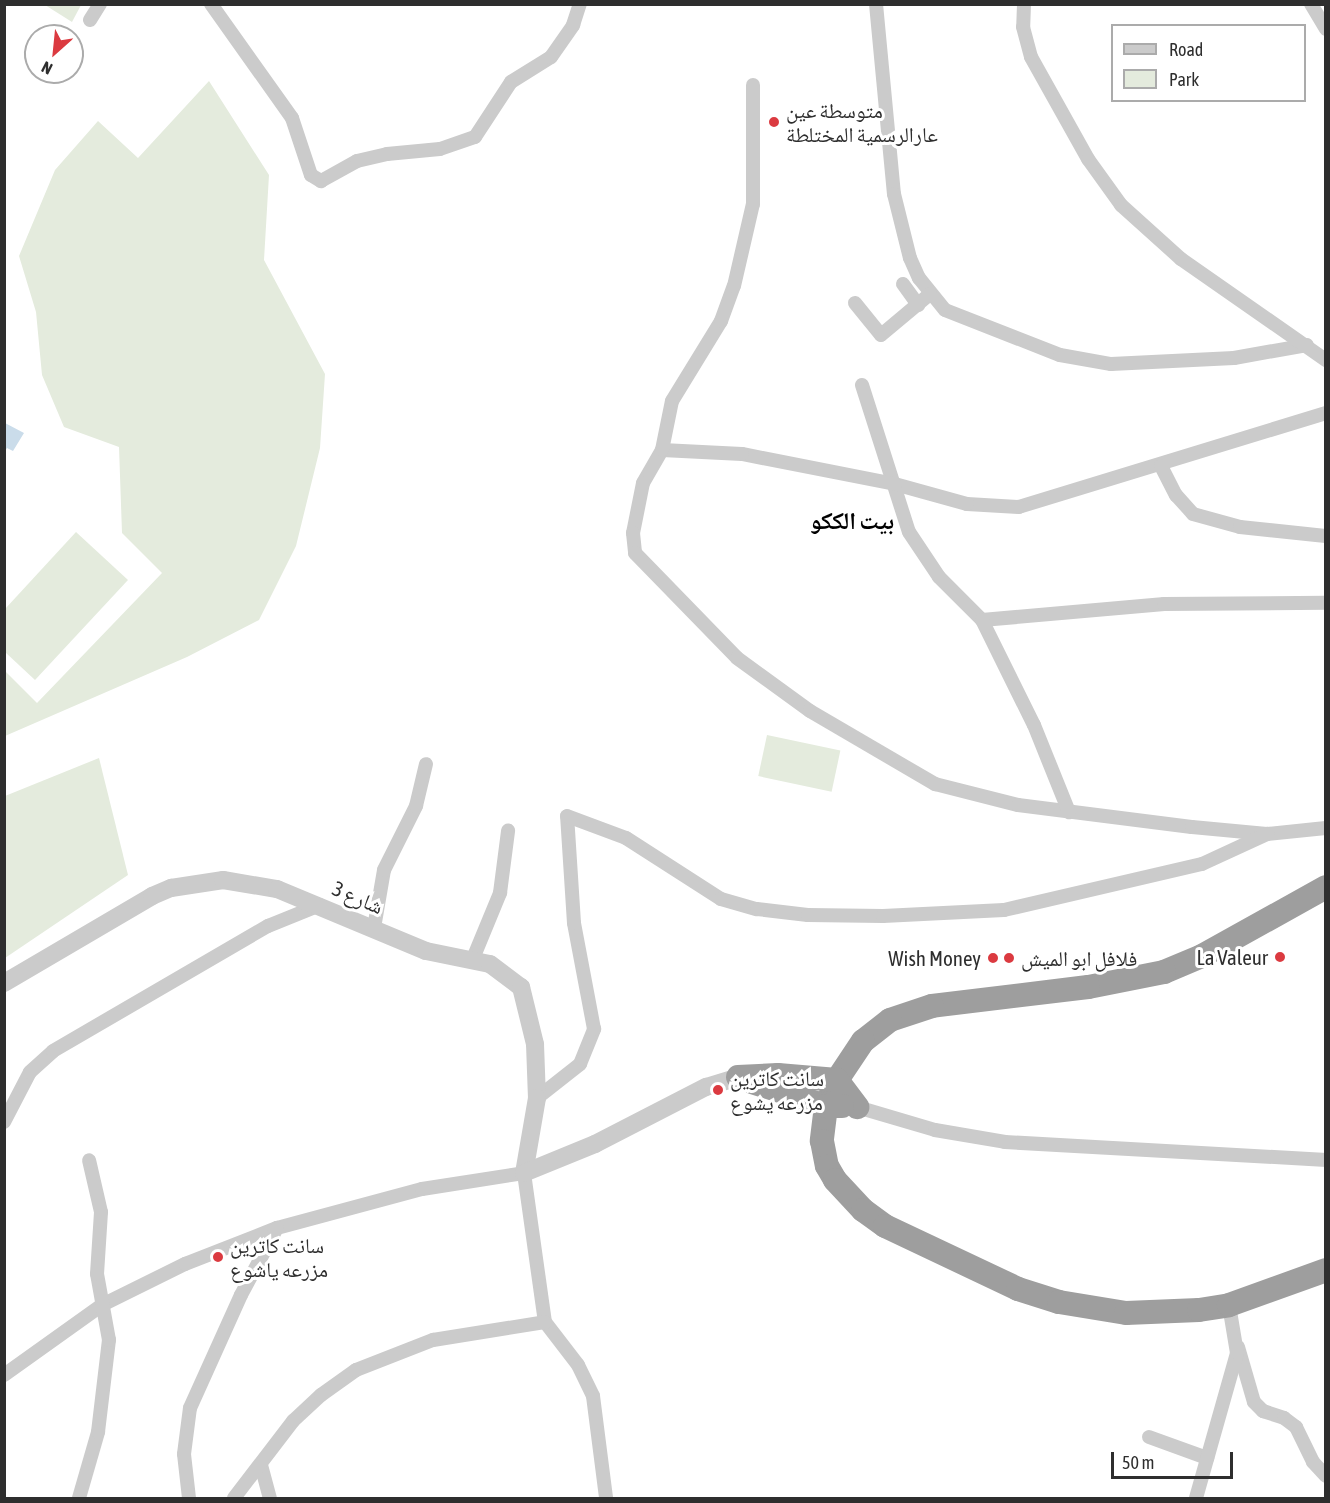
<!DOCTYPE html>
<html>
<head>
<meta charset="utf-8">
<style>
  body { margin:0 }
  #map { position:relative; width:1330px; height:1503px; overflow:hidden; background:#fff; font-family:"Asap Condensed","Noto Naskh Arabic",sans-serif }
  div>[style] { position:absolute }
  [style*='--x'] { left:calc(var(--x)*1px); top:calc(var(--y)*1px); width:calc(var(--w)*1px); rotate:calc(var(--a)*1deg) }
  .green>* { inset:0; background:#e4ebdd; transform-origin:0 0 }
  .water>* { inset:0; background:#cadcea }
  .minor>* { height:14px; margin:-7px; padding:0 7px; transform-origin:7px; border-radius:7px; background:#cbcbcb }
  .tertiary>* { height:18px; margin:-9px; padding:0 9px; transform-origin:9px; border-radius:9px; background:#cbcbcb }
  .trunk>* { height:24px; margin:-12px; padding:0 12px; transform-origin:12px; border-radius:12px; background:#9e9e9e }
  .dots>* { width:16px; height:16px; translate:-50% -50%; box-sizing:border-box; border:3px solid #fff; border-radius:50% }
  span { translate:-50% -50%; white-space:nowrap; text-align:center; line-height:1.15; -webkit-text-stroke:6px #fff; paint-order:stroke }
  .poi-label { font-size:21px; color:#2e2e2e }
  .left { translate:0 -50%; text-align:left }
  .right { translate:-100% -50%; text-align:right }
  .street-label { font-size:21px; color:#2e2e2e }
  .quarter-label { font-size:24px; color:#000; font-weight:700 }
  .frame { position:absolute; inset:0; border:6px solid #2e2e2e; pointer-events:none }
  .legend { position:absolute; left:1111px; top:24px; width:195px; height:78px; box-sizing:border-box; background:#fff; border:2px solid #ababab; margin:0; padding:8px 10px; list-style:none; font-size:18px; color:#2e2e2e }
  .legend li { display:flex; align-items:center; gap:12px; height:30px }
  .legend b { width:30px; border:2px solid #ababab }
  .north { position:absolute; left:24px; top:24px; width:60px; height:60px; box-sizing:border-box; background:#fff; border:2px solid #ababab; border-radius:50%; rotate:207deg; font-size:16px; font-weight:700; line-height:24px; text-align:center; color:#2e2e2e }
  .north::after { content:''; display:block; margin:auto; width:21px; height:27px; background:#db3a40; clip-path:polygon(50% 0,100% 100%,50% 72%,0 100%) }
  .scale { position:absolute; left:1111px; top:1452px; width:122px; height:27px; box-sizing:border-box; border:3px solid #2e2e2e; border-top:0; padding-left:8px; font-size:18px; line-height:21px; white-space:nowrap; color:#2e2e2e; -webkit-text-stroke:4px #fff; paint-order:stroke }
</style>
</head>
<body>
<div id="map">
  <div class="green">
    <i style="clip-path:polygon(45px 5px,81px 5px,72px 22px)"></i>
    <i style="clip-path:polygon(209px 81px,269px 175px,264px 260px,325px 374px,320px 448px,296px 546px,259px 620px,187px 657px,5px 736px,5px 671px,37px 703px,162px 573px,122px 533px,119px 447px,64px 427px,42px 375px,36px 312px,19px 256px,55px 170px,98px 121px,138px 158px)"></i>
    <i style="clip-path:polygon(76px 532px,128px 580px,35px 680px,5px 652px,5px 609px)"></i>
    <i style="left:767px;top:735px;width:75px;height:42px;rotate:12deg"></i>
    <i style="clip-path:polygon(99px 758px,128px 875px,5px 958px,5px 796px)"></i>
  </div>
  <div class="water">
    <i style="clip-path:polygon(5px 423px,24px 433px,13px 451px,7px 448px,5px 451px)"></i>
  </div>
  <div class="minor">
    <i style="--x:211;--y:4;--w:140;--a:54.6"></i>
    <i style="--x:292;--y:118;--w:60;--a:71.6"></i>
    <i style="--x:311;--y:175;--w:12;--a:31"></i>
    <i style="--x:321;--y:181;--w:41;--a:-29.1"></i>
    <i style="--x:357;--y:161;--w:31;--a:-13"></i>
    <i style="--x:387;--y:154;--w:53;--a:-5.4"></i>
    <i style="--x:440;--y:149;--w:37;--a:-19"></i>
    <i style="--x:475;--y:137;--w:66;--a:-56.8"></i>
    <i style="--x:511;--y:82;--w:47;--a:-32"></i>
    <i style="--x:551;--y:57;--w:39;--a:-55"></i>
    <i style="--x:573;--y:25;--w:22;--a:-72"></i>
    <i style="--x:876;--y:4;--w:191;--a:84.6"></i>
    <i style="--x:894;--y:194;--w:66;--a:76"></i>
    <i style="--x:910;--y:258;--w:22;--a:66"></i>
    <i style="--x:919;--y:278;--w:41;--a:50.9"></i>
    <i style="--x:945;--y:310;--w:123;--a:21.4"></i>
    <i style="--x:1060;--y:355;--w:52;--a:10"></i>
    <i style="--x:1111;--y:364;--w:123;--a:-2.8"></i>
    <i style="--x:1234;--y:358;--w:74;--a:-10.1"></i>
    <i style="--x:1024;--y:4;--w:23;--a:92"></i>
    <i style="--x:1023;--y:27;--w:31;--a:75"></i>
    <i style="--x:1031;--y:57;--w:117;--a:60.8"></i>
    <i style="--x:1088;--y:159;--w:57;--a:54.3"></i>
    <i style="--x:1121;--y:205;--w:81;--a:42"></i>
    <i style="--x:1181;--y:259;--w:177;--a:34.9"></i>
    <i style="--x:1311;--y:4;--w:29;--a:59"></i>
    <i style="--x:90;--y:20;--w:19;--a:-58"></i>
    <i style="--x:903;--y:284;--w:26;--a:54"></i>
    <i style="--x:855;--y:303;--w:41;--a:50.9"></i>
    <i style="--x:881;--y:335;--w:64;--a:-39.9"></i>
    <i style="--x:862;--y:385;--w:154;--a:72.3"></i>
    <i style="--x:909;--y:532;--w:54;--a:56.3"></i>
    <i style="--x:939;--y:577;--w:61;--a:45"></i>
    <i style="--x:982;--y:620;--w:183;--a:-5"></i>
    <i style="--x:1164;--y:604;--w:162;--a:-0.4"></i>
    <i style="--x:1326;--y:413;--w:321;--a:163"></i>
    <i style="--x:1019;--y:507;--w:52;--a:-176.7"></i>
    <i style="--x:967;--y:504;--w:75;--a:-164.5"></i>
    <i style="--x:895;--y:484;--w:156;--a:-168.9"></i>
    <i style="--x:742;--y:454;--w:80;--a:-177.1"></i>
    <i style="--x:662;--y:450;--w:38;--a:120"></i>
    <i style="--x:643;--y:483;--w:51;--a:101.3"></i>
    <i style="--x:633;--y:533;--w:20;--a:84"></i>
    <i style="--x:635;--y:553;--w:146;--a:45.8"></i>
    <i style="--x:737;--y:658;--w:90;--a:36"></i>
    <i style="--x:810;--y:711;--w:145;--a:30.3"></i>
    <i style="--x:935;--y:784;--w:86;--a:14.2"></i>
    <i style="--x:1018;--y:805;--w:175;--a:7.2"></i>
    <i style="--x:1192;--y:827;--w:75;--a:5.3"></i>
    <i style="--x:1267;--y:834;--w:59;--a:-5.8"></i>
    <i style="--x:662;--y:450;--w:50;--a:-78.5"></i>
    <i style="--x:672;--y:401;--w:94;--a:-58.5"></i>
    <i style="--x:721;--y:321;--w:37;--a:-70"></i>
    <i style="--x:734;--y:286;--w:84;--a:-77"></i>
    <i style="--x:753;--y:204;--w:119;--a:-90"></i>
    <i style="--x:1161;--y:466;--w:33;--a:63"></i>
    <i style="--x:1176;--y:495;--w:25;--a:48"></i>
    <i style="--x:1193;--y:514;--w:49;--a:15.5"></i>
    <i style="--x:1240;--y:527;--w:86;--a:6"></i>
    <i style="--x:982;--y:620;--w:117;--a:63.7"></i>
    <i style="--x:1034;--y:725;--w:94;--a:68.1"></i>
    <i style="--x:374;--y:928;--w:59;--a:-80.2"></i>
    <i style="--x:384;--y:870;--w:72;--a:-63.4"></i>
    <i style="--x:416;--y:806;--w:43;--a:-76.6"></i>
    <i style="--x:472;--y:961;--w:74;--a:-67.6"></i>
    <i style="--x:500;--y:893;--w:63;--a:-82.6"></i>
    <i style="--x:537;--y:1098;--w:55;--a:-38.3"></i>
    <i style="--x:580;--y:1064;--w:38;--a:-68"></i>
    <i style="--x:594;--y:1029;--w:108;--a:-100.7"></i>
    <i style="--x:574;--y:923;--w:107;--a:-93.7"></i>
    <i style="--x:567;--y:816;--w:63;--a:20.4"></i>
    <i style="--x:626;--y:838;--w:113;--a:32.7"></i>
    <i style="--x:721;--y:899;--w:37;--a:16"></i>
    <i style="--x:757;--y:909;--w:51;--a:6.7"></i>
    <i style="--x:808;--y:915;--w:75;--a:0.8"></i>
    <i style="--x:883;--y:916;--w:121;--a:-2.8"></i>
    <i style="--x:1004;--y:910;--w:203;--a:-13.1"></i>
    <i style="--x:1202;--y:864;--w:72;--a:-24.8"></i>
    <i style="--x:857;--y:1107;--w:81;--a:16.4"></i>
    <i style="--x:935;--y:1130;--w:71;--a:9.7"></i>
    <i style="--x:1005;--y:1142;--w:322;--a:3.2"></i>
    <i style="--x:4;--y:1122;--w:56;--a:-62.5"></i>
    <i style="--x:30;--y:1072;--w:31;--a:-42"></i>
    <i style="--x:53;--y:1051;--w:249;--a:-30.2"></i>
    <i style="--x:268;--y:926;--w:56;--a:-22"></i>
    <i style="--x:1238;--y:1347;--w:57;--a:73.8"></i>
    <i style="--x:1254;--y:1402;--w:13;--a:45"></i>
    <i style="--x:1263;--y:1411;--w:22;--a:18"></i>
    <i style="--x:1284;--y:1418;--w:15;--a:37"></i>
    <i style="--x:1296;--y:1427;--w:39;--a:64"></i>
    <i style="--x:1313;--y:1462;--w:19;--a:47"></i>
    <i style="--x:4;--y:1375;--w:120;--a:-35.5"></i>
    <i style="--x:102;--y:1305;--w:93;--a:-26.3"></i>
    <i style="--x:185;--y:1264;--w:99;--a:-21.4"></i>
    <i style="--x:277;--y:1228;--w:150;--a:-15.1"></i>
    <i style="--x:422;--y:1189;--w:103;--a:-8.9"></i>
    <i style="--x:524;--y:1173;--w:150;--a:82"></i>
    <i style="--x:545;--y:1322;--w:54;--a:52.5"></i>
    <i style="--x:578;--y:1365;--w:34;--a:64"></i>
    <i style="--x:593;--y:1396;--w:103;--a:82.7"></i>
    <i style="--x:1149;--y:1437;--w:62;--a:19.9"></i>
    <i style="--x:261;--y:1465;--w:34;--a:75"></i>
    <i style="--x:79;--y:1498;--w:69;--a:-73.9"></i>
    <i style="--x:98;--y:1432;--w:93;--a:-83.2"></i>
    <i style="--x:109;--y:1340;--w:67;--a:-100.3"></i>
    <i style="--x:97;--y:1274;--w:62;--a:-86.3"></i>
    <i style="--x:101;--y:1212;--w:53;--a:-103"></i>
    <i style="--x:189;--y:1498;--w:44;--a:-96.5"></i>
    <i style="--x:184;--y:1454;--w:46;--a:-82.6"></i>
    <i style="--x:190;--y:1408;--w:124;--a:-65.7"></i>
    <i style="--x:241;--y:1295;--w:76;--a:-61.8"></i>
    <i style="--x:234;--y:1498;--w:97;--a:-52.5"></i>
    <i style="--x:293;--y:1421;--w:38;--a:-43"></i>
    <i style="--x:321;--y:1395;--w:43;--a:-35.5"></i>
    <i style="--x:356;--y:1370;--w:83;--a:-21.3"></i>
    <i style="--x:433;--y:1340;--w:113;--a:-9.1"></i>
    <i style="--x:1196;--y:1498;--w:151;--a:-74.2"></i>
    <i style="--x:1237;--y:1353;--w:49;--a:-99.5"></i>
  </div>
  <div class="tertiary">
    <i style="--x:4;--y:983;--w:172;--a:-30.4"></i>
    <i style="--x:152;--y:896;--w:21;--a:-23"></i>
    <i style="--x:171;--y:888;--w:53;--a:-8.7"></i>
    <i style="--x:223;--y:880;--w:55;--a:9.5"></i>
    <i style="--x:277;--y:889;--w:161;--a:22.6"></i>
    <i style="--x:426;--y:951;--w:65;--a:11.5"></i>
    <i style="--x:490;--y:964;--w:39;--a:37"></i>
    <i style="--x:521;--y:987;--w:59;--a:76.2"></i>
    <i style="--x:535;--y:1044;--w:54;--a:87.9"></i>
    <i style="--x:537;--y:1098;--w:76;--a:99.8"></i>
    <i style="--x:524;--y:1173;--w:77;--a:-22.2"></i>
    <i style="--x:595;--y:1144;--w:125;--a:-27.2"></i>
    <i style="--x:706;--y:1087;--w:34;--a:-17"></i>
  </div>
  <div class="trunk">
    <i style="--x:1326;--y:887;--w:142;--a:150.9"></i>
    <i style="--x:1202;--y:956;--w:41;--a:157.2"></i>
    <i style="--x:1164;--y:972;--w:77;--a:168.8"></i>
    <i style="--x:1088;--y:987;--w:157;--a:173.1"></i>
    <i style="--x:932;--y:1006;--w:44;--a:161.6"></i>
    <i style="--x:890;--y:1020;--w:34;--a:142"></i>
    <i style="--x:863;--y:1041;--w:47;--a:123.7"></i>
    <i style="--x:837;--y:1080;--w:28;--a:113"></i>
    <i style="--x:826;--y:1106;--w:35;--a:97"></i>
    <i style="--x:822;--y:1141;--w:25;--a:79"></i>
    <i style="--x:827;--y:1166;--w:16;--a:60"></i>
    <i style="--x:835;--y:1180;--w:41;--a:47"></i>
    <i style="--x:863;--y:1210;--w:27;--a:36"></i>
    <i style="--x:885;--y:1226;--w:147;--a:25.3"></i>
    <i style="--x:1018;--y:1289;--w:43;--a:17.6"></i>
    <i style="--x:1059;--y:1302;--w:68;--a:9.3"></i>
    <i style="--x:1126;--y:1313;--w:73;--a:-2.4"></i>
    <i style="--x:1199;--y:1310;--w:30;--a:-9"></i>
    <i style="--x:1229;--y:1305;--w:103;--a:-19.8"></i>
    <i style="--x:738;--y:1077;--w:40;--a:-2.9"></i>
    <i style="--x:778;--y:1075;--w:59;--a:4.8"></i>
    <i style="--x:837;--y:1080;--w:34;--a:53"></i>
    <i style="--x:752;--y:1082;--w:78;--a:18"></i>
    <i style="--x:826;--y:1106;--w:16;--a:0"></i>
  </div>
  <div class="dots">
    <i style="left:774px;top:122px;background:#db3a40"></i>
    <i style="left:1280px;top:957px;background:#db3a40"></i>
    <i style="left:993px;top:958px;background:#db3a40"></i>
    <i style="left:1009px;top:958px;background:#db3a40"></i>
    <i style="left:718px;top:1090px;background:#db3a40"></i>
    <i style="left:218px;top:1257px;background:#db3a40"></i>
  </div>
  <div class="poi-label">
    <span class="left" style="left:786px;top:122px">متوسطة عين<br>عارالرسمية المختلطة</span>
    <span class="right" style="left:1268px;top:957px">La Valeur</span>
    <span class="right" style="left:981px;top:958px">Wish Money</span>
    <span class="left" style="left:1021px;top:958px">فلافل ابو الميش</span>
    <span class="left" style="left:730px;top:1090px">سانت كاترين<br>مزرعه يشوع</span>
    <span class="left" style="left:230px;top:1257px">سانت كاترين<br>مزرعه ياشوع</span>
  </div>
  <div class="street-label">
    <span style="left:358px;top:897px;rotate:23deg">شارع 3</span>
  </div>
  <div class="quarter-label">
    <span style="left:852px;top:521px">بيت الككو</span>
  </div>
  <div class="frame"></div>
  <ul class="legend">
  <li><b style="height:8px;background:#cbcbcb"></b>Road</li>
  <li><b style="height:16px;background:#e4ebdd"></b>Park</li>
  </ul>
  <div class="north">N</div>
  <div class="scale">50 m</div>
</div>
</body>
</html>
